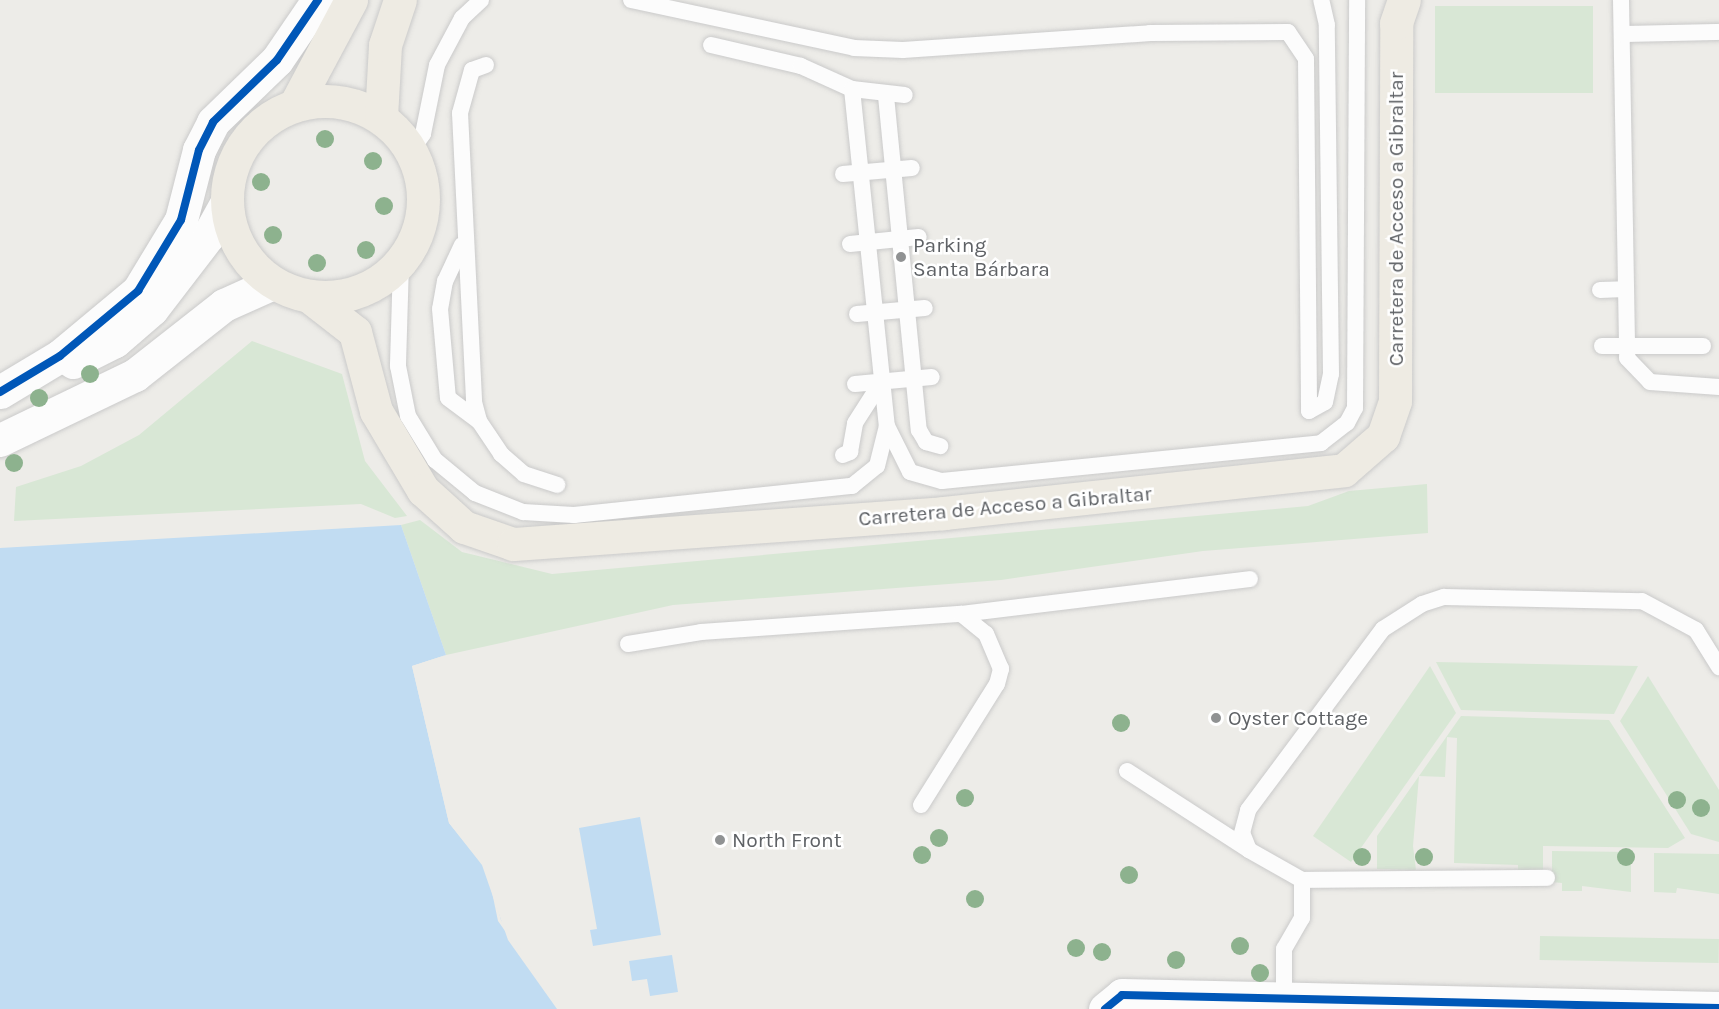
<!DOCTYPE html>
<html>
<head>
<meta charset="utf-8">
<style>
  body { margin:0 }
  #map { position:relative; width:1719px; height:1009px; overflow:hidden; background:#edece8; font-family:Karla,sans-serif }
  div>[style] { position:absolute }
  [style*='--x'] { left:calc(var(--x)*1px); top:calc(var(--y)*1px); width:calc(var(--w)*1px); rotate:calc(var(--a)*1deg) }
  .green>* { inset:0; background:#d8e7d5; transform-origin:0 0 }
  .water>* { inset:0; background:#c1dcf2 }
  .pier>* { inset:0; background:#edece8 }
  .roads { filter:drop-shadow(0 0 2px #cacaca) drop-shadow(0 0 2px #cacaca) }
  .lane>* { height:16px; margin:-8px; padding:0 8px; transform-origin:8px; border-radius:8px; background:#fcfcfc }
  .street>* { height:33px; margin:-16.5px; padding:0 16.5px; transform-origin:16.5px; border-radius:16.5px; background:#fcfcfc }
  .secondary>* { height:33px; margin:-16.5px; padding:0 16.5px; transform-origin:16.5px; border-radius:16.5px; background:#fcfcfc }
  .highway>* { height:33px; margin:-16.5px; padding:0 16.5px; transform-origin:16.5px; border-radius:16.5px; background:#eeebe3 }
  .highway>.ring { margin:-16.5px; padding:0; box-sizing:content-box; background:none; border:33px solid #eeebe3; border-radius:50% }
  .cycleway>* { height:8px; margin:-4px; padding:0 4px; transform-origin:4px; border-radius:4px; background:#0057b8 }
  .trees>* { width:18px; height:18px; margin:-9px; border-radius:50%; background:#8db28e }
  .dots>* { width:16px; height:16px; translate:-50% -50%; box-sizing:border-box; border:3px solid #fff; border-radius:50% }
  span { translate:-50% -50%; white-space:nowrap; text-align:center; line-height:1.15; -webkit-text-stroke:5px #fff; paint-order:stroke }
  .street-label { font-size:21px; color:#5e6165 }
  .poi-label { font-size:21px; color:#5e6165 }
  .left { translate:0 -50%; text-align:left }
</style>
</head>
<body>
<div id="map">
  <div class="green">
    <i style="left:1593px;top:6px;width:87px;height:158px;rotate:90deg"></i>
    <i style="clip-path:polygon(252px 341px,342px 374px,365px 461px,407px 516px,395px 518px,361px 504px,14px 521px,16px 487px,81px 466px,139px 435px)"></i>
    <i style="clip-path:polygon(1427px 484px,1428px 533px,1203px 551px,1001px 580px,673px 605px,446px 655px,401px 525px,420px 520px,462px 552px,552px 574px,1308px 506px,1349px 491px)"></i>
    <i style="clip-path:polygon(1436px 662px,1638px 666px,1614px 714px,1461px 710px)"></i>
    <i style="clip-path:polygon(1430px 666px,1456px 713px,1351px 862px,1313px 836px)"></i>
    <i style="clip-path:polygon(1648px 676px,1719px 790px,1719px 842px,1691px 834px,1620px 721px)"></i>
    <i style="clip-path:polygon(1461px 716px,1609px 720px,1685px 838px,1668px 848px,1543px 846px,1543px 872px,1518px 871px,1518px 865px,1454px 863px,1457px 738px,1447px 737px,1445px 777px,1419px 776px,1413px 846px,1416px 870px,1377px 869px,1377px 836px)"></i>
    <i style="clip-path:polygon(1552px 851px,1631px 852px,1631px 892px,1582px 886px,1582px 891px,1562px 891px,1562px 883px,1552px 882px)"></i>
    <i style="clip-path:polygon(1654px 853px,1719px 854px,1719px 894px,1677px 888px,1676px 893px,1654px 892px)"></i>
    <i style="left:1540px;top:936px;width:179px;height:24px;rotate:1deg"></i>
  </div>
  <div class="water">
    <i style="clip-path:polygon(401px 525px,446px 655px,412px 666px,449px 823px,482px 865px,508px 940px,557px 1009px,0 1009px,0 548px)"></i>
    <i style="clip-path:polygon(640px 817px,661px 935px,593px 946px,590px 930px,597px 929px,579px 828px)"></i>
    <i style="clip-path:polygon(672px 955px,678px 992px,650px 996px,647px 979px,632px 981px,629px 961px)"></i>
  </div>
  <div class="pier">
    <i style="clip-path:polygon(446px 655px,416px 668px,452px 822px,477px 852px,479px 860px,449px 823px,412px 666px)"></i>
    <i style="clip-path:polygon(488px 873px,501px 920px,560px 1009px,498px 921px)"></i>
  </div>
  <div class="roads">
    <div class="lane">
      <i style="--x:631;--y:0;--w:228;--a:12.1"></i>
      <i style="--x:854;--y:48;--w:49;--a:2.3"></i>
      <i style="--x:903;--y:50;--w:248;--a:-3.9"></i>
      <i style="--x:1150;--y:33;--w:138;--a:-0.4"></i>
      <i style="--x:1288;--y:32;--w:32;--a:56"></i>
      <i style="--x:1306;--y:59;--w:352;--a:89.5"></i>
      <i style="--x:1309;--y:411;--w:18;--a:-29"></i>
      <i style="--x:1325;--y:402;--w:29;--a:-78"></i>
      <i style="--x:1331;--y:374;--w:349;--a:-90.7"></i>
      <i style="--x:1327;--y:25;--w:26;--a:-103"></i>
      <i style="--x:1621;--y:0;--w:358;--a:89"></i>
      <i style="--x:1627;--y:358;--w:33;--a:46"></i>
      <i style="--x:1650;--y:382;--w:69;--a:4.1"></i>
      <i style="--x:1622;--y:34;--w:97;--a:-1.2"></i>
      <i style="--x:711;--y:45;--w:92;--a:13.1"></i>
      <i style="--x:801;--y:66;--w:56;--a:24.3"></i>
      <i style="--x:852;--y:89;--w:339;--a:84.1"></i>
      <i style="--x:887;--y:426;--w:51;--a:63.4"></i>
      <i style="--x:910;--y:472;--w:33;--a:16"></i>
      <i style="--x:942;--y:481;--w:381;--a:-5.7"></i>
      <i style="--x:1321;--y:443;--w:33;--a:-38"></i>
      <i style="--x:1347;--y:423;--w:17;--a:-62"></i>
      <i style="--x:1355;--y:408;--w:408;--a:-89.7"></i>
      <i style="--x:486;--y:65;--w:15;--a:160"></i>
      <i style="--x:472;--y:70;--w:45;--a:105.6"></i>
      <i style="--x:460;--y:113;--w:289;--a:87.2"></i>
      <i style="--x:474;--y:402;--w:20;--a:75"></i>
      <i style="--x:479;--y:421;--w:40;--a:56"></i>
      <i style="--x:501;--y:454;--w:30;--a:41"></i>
      <i style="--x:524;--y:474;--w:35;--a:18"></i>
      <i style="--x:852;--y:89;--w:53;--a:6.5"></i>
      <i style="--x:886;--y:96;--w:336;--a:84.4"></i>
      <i style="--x:919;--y:430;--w:14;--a:60"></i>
      <i style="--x:926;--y:442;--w:15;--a:16"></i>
      <i style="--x:411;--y:151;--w:21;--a:-55"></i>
      <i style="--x:423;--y:134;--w:70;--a:-78.5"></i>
      <i style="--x:437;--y:65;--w:53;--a:-62"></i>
      <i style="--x:462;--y:18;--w:26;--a:-43"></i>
      <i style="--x:843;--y:174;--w:69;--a:-5"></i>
      <i style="--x:850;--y:244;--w:69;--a:-5.8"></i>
      <i style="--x:462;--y:245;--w:40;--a:115"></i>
      <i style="--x:445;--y:281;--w:28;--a:100"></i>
      <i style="--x:440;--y:309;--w:89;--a:84.9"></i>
      <i style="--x:448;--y:398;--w:39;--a:37"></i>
      <i style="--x:401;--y:263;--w:103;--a:91.7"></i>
      <i style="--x:398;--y:366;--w:51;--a:78.7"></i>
      <i style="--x:408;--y:416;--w:52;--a:58.5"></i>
      <i style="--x:435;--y:460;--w:52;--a:39.5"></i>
      <i style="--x:475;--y:493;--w:52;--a:21.6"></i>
      <i style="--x:523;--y:512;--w:51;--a:3.4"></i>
      <i style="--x:574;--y:515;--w:280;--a:-6"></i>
      <i style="--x:852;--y:486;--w:32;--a:-39"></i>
      <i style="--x:877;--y:466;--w:41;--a:-76"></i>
      <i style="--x:1600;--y:290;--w:25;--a:-2"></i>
      <i style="--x:857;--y:314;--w:68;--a:-5"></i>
      <i style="--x:1602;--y:346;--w:101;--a:0"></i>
      <i style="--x:855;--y:384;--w:77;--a:-5.2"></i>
      <i style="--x:843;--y:455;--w:8;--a:-23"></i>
      <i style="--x:850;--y:452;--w:29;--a:-80"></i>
      <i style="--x:855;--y:423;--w:50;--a:-57.3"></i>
      <i style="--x:628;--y:644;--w:74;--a:-9.3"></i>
      <i style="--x:701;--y:632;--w:261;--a:-4"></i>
      <i style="--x:961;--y:614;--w:291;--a:-6.9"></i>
      <i style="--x:1127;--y:771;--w:145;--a:32.9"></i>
      <i style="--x:921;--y:805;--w:143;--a:-57.9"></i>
      <i style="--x:997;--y:684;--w:16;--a:-75"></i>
      <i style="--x:1001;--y:669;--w:38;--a:-113"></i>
      <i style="--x:986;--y:634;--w:32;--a:-141"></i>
      <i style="--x:1302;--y:880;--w:61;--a:-150.5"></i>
      <i style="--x:1249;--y:850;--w:18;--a:-112"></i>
      <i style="--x:1242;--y:833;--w:24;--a:-75"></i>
      <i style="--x:1248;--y:810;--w:226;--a:-53.3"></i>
      <i style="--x:1383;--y:629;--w:46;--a:-32.7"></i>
      <i style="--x:1422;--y:604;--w:23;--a:-18"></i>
      <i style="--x:1444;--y:597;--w:198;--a:1.2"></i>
      <i style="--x:1642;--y:601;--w:61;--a:28.2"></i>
      <i style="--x:1696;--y:630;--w:44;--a:58.1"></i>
      <i style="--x:1302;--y:880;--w:245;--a:-0.5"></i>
      <i style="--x:1284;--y:997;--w:48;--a:-90"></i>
      <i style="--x:1284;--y:949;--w:36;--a:-60"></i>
      <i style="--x:1302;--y:918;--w:38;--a:-90"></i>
    </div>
    <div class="street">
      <i style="--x:1105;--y:1009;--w:22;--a:-39"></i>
      <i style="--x:1122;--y:995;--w:597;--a:1.25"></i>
    </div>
    <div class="secondary">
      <i style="--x:73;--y:362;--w:47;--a:-26.6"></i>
      <i style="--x:115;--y:341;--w:49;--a:-40.9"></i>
      <i style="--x:152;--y:309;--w:92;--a:-52.5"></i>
      <i style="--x:208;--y:236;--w:38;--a:-61"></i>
      <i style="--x:0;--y:392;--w:70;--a:-31"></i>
      <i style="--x:60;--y:356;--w:102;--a:-39.8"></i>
      <i style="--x:138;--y:291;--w:83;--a:-58.8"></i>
      <i style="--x:181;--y:220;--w:72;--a:-75.6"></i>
      <i style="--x:199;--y:150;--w:31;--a:-63"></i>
      <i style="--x:213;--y:122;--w:89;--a:-44.1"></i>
      <i style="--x:277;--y:60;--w:73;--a:-55.7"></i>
      <i style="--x:0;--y:440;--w:150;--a:-25.7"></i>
      <i style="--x:135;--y:375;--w:113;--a:-38.2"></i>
      <i style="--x:224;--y:305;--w:54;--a:-24.2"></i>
    </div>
    <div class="highway">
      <i class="ring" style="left:227px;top:101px;width:163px;height:163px"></i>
      <i style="--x:295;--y:105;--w:119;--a:-61.9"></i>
      <i style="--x:381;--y:117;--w:72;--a:-86.8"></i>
      <i style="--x:385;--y:45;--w:47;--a:-71.6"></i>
      <i style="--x:310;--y:297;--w:57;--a:37.9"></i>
      <i style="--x:355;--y:332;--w:82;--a:75.1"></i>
      <i style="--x:376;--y:411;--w:92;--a:59.3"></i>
      <i style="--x:423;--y:490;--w:55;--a:42.1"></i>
      <i style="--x:464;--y:527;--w:52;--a:19.1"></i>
      <i style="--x:513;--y:544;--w:432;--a:-4.1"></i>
      <i style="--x:944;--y:513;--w:402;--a:-6.1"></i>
      <i style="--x:1344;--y:470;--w:52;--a:-41.1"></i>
      <i style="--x:1383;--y:436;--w:37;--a:-71"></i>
      <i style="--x:1395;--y:401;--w:378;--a:-89.8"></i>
      <i style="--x:1396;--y:23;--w:24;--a:-71"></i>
    </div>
  </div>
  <div class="cycleway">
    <i style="--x:0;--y:392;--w:70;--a:-31"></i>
    <i style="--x:60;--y:356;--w:102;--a:-39.8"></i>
    <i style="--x:138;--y:291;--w:83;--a:-58.8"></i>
    <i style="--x:181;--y:220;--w:72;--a:-75.6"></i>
    <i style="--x:199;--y:150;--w:31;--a:-63"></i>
    <i style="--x:213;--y:122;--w:89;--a:-44.1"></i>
    <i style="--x:277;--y:60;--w:73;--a:-55.7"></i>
    <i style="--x:1105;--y:1009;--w:22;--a:-39"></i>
    <i style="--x:1122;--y:995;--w:597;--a:1.25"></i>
  </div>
  <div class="trees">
    <i style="left:325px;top:139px"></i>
    <i style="left:373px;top:161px"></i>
    <i style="left:261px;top:182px"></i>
    <i style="left:384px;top:206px"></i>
    <i style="left:273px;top:235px"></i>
    <i style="left:366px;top:250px"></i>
    <i style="left:317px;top:263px"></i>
    <i style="left:90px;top:374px"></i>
    <i style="left:39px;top:398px"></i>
    <i style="left:14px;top:463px"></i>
    <i style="left:1121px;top:723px"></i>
    <i style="left:965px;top:798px"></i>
    <i style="left:1677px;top:800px"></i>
    <i style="left:1701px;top:808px"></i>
    <i style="left:939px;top:838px"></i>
    <i style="left:922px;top:855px"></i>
    <i style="left:1362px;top:857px"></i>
    <i style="left:1424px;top:857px"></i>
    <i style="left:1626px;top:857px"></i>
    <i style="left:1129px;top:875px"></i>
    <i style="left:975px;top:899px"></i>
    <i style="left:1240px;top:946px"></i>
    <i style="left:1076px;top:948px"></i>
    <i style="left:1102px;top:952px"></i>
    <i style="left:1176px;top:960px"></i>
    <i style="left:1260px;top:973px"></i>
  </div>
  <div class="dots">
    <i style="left:901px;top:257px;background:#909293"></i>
    <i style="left:1216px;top:718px;background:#909293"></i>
    <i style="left:720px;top:840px;background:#909293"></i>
  </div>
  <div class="street-label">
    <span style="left:1396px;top:219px;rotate:-90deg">Carretera de Acceso a Gibraltar</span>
    <span style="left:1005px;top:506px;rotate:-5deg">Carretera de Acceso a Gibraltar</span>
  </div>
  <div class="poi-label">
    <span class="left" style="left:913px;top:257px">Parking<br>Santa Bárbara</span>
    <span class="left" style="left:1228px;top:718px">Oyster Cottage</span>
    <span class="left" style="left:732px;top:840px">North Front</span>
  </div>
</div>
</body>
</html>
